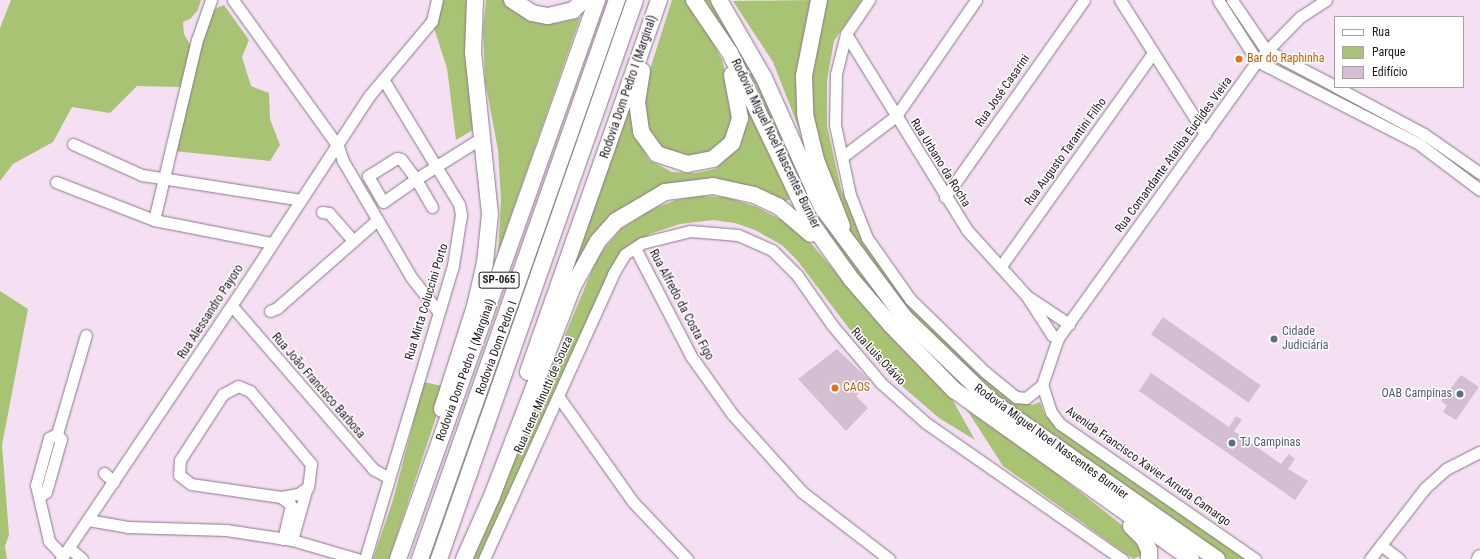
<!DOCTYPE html>
<html>
<head>
<meta charset="utf-8">
<style>
  body { margin:0 }
  #map { position:relative; width:1480px; height:559px; overflow:hidden; background:#f4dff3; font-family:"Roboto Condensed",sans-serif }
  div>[style] { position:absolute }
  [style*='--x'] { left:calc(var(--x)*1px); top:calc(var(--y)*1px); width:calc(var(--w)*1px); rotate:calc(var(--a)*1deg) }
  .green>* { inset:0; background:#a9c374 }
  .building>* { inset:0; background:#d3bed2; transform-origin:0 0 }
  .roads { filter:drop-shadow(0 0 1px #8b778a) drop-shadow(0 0 1px #8b778a) }
  .minor>* { height:11px; margin:-5.5px; padding:0 5.5px; transform-origin:5.5px; border-radius:5.5px; background:#fff }
  .major>* { height:14px; margin:-7px; padding:0 7px; transform-origin:7px; border-radius:7px; background:#fff }
  .highway>* { height:16px; margin:-8px; padding:0 8px; transform-origin:8px; border-radius:8px; background:#fff }
  .dots>* { width:11px; height:11px; translate:-50% -50%; box-sizing:border-box; border:2px solid #fff; border-radius:50% }
  span { translate:-50% -50%; white-space:nowrap; text-align:center; line-height:1.15; -webkit-text-stroke:3px #fff; paint-order:stroke }
  .shield-label span { padding:1px 3px; background:#fff; border:1px solid; border-radius:3px; -webkit-text-stroke-width:0 }
  .shield-label { font-size:11px; color:#201920; font-weight:700 }
  .food-label { font-size:12px; color:#c56008 }
  .left { translate:0 -50%; text-align:left }
  .street-label { font-size:12px; color:#201920 }
  .service-label { font-size:12px; color:#4e5e75 }
  .right { translate:-100% -50%; text-align:right }
  .legend { position:absolute; left:1334px; top:16px; width:130px; height:72px; box-sizing:border-box; background:#fff; border:1px solid #a6a3a6; margin:0; padding:5px 7px; list-style:none; font-size:12px; color:#201920 }
  .legend li { display:flex; align-items:center; gap:8px; height:20px }
  .legend b { width:20px; border:1px solid #a6a3a6 }
</style>
</head>
<body>
<div id="map">
  <div class="green">
    <i style="clip-path:polygon(11px 0,201px 0,198px 10px,190px 19px,183px 22px,184px 34px,191px 46px,181px 87px,137px 86px,110px 113px,72px 107px,53px 142px,13px 164px,0 181px,0 28px)"></i>
    <i style="clip-path:polygon(439px 0,469px 0,476px 128px,456px 140px,447px 68px,434px 28px)"></i>
    <i style="clip-path:polygon(486px 0,504px 0,527px 20px,557px 23px,580px 18px,498px 253px,501px 200px,498px 150px,485px 81px,483px 31px)"></i>
    <i style="clip-path:polygon(672px 0,686px 0,697px 12px,722px 60px,735px 109px,729px 139px,713px 154px,692px 160px,664px 153px,643px 121px,645px 85px)"></i>
    <i style="clip-path:polygon(703px 0,711px 0,745px 51px,819px 212px,995px 408px,948px 379px,891px 318px,836px 246px,788px 163px,757px 87px)"></i>
    <i style="clip-path:polygon(813px 0,798px 88px,800px 131px,773px 62px,733px 1px)"></i>
    <i style="clip-path:polygon(827px 0,862px 0,834px 41px,827px 80px,827px 126px,841px 189px,880px 265px,1012px 397px,1032px 405px,1040px 402px,1044px 413px,1054px 425px,1248px 559px,1226px 559px,973px 380px,931px 340px,857px 248px,841px 214px,813px 126px,811px 84px,814px 57px)"></i>
    <i style="clip-path:polygon(224px 5px,249px 40px,242px 57px,251px 86px,269px 93px,270px 119px,280px 145px,270px 161px,174px 151px,210px 11px)"></i>
    <i style="clip-path:polygon(630px 100px,632px 127px,649px 160px,672px 172px,695px 173px,715px 169px,738px 148px,748px 121px,747px 102px,790px 199px,783px 203px,693px 181px,589px 245px,573px 270px)"></i>
    <i style="clip-path:polygon(701px 196px,726px 197px,757px 207px,789px 224px,808px 240px,887px 331px,952px 399px,975px 440px,939px 418px,888px 374px,857px 339px,797px 260px,782px 245px,755px 230px,735px 223px,713px 220px,680px 224px,650px 234px,633px 244px,480px 559px,472px 559px,598px 256px,621px 229px,652px 209px,676px 200px)"></i>
    <i style="clip-path:polygon(0 291px,28px 309px,2px 445px,9px 535px,5px 546px,7px 559px,0 559px)"></i>
    <i style="clip-path:polygon(424px 382px,446px 387px,389px 559px,373px 559px,393px 500px)"></i>
    <i style="clip-path:polygon(967px 410px,1041px 461px,1123px 526px,1141px 546px,1143px 555px,1133px 559px,1003px 466px)"></i>
  </div>
  <div class="building">
    <i style="left:1163px;top:317px;width:119px;height:21px;rotate:35deg"></i>
    <i style="clip-path:polygon(837px 349px,870px 381px,856px 396px,868px 408px,846px 431px,798px 379px)"></i>
    <i style="clip-path:polygon(1151px 373px,1229px 427px,1236px 416px,1242px 420px,1234px 431px,1281px 464px,1289px 454px,1295px 459px,1288px 469px,1308px 481px,1295px 500px,1139px 391px)"></i>
    <i style="clip-path:polygon(1461px 375px,1479px 387px,1456px 420px,1443px 412px,1447px 406px,1441px 401px)"></i>
  </div>
  <div class="roads">
    <div class="minor">
      <i style="--x:233;--y:0;--w:180;--a:54.3"></i>
      <i style="--x:338;--y:146;--w:16;--a:72"></i>
      <i style="--x:343;--y:161;--w:134;--a:59.6"></i>
      <i style="--x:411;--y:277;--w:42;--a:51.8"></i>
      <i style="--x:869;--y:0;--w:41;--a:124.1"></i>
      <i style="--x:846;--y:34;--w:41;--a:104"></i>
      <i style="--x:836;--y:74;--w:51;--a:91.1"></i>
      <i style="--x:835;--y:125;--w:72;--a:77.9"></i>
      <i style="--x:850;--y:195;--w:46;--a:68.4"></i>
      <i style="--x:867;--y:238;--w:75;--a:54.8"></i>
      <i style="--x:910;--y:299;--w:105;--a:44.2"></i>
      <i style="--x:985;--y:372;--w:40;--a:39"></i>
      <i style="--x:1016;--y:397;--w:10;--a:6"></i>
      <i style="--x:1026;--y:398;--w:21;--a:-39"></i>
      <i style="--x:1120;--y:0;--w:159;--a:57.6"></i>
      <i style="--x:1218;--y:0;--w:72;--a:57.4"></i>
      <i style="--x:1257;--y:61;--w:182;--a:27.1"></i>
      <i style="--x:1419;--y:144;--w:76;--a:37"></i>
      <i style="--x:1232;--y:0;--w:60;--a:55.8"></i>
      <i style="--x:1266;--y:50;--w:78;--a:27.6"></i>
      <i style="--x:846;--y:34;--w:230;--a:58.3"></i>
      <i style="--x:967;--y:230;--w:88;--a:47.8"></i>
      <i style="--x:1026;--y:295;--w:48;--a:57"></i>
      <i style="--x:1052;--y:335;--w:7;--a:27"></i>
      <i style="--x:1336;--y:87;--w:100;--a:28.1"></i>
      <i style="--x:1424;--y:134;--w:68;--a:34.9"></i>
      <i style="--x:73;--y:144;--w:76;--a:24.2"></i>
      <i style="--x:142;--y:175;--w:161;--a:8.9"></i>
      <i style="--x:842;--y:157;--w:68;--a:-37.2"></i>
      <i style="--x:896;--y:116;--w:141;--a:-55.4"></i>
      <i style="--x:397;--y:158;--w:4;--a:14"></i>
      <i style="--x:401;--y:159;--w:25;--a:53"></i>
      <i style="--x:416;--y:179;--w:40;--a:145.1"></i>
      <i style="--x:383;--y:202;--w:30;--a:-120"></i>
      <i style="--x:368;--y:176;--w:34;--a:-32"></i>
      <i style="--x:56;--y:182;--w:105;--a:21.2"></i>
      <i style="--x:154;--y:220;--w:119;--a:11.1"></i>
      <i style="--x:945;--y:197;--w:241;--a:-54.8"></i>
      <i style="--x:432;--y:207;--w:32;--a:-120"></i>
      <i style="--x:416;--y:179;--w:79;--a:-32.1"></i>
      <i style="--x:322;--y:212;--w:7;--a:8"></i>
      <i style="--x:329;--y:213;--w:37;--a:49"></i>
      <i style="--x:154;--y:220;--w:185;--a:-76.6"></i>
      <i style="--x:197;--y:40;--w:42;--a:-70.7"></i>
      <i style="--x:635;--y:248;--w:122;--a:62.6"></i>
      <i style="--x:691;--y:356;--w:72;--a:54.6"></i>
      <i style="--x:733;--y:415;--w:103;--a:48.1"></i>
      <i style="--x:802;--y:492;--w:110;--a:37.6"></i>
      <i style="--x:1001;--y:266;--w:260;--a:-54.5"></i>
      <i style="--x:1030;--y:298;--w:47;--a:33.7"></i>
      <i style="--x:232;--y:306;--w:216;--a:49.1"></i>
      <i style="--x:373;--y:469;--w:18;--a:29"></i>
      <i style="--x:270;--y:311;--w:8;--a:-23"></i>
      <i style="--x:277;--y:308;--w:133;--a:-41.3"></i>
      <i style="--x:238;--y:386;--w:13;--a:23"></i>
      <i style="--x:250;--y:391;--w:95;--a:50.1"></i>
      <i style="--x:311;--y:464;--w:23;--a:97"></i>
      <i style="--x:308;--y:487;--w:12;--a:145"></i>
      <i style="--x:298;--y:494;--w:17;--a:170"></i>
      <i style="--x:281;--y:497;--w:91;--a:-171.8"></i>
      <i style="--x:191;--y:484;--w:15;--a:-143"></i>
      <i style="--x:179;--y:475;--w:15;--a:-86"></i>
      <i style="--x:180;--y:460;--w:79;--a:-56.9"></i>
      <i style="--x:223;--y:394;--w:17;--a:-28"></i>
      <i style="--x:558;--y:396;--w:130;--a:54.7"></i>
      <i style="--x:633;--y:502;--w:79;--a:46.5"></i>
      <i style="--x:104;--y:473;--w:13;--a:42"></i>
      <i style="--x:40;--y:496;--w:7;--a:-34"></i>
      <i style="--x:46;--y:492;--w:55;--a:-74.2"></i>
      <i style="--x:61;--y:439;--w:6;--a:-129"></i>
      <i style="--x:281;--y:497;--w:13;--a:39"></i>
      <i style="--x:291;--y:505;--w:35;--a:103"></i>
      <i style="--x:88;--y:520;--w:40;--a:10"></i>
      <i style="--x:127;--y:527;--w:99;--a:1.7"></i>
      <i style="--x:226;--y:530;--w:67;--a:8.6"></i>
      <i style="--x:292;--y:540;--w:68;--a:16.3"></i>
      <i style="--x:292;--y:540;--w:55;--a:-74.2"></i>
      <i style="--x:1381;--y:545;--w:23;--a:38"></i>
      <i style="--x:69;--y:548;--w:17;--a:40"></i>
      <i style="--x:63;--y:556;--w:21;--a:-133"></i>
      <i style="--x:49;--y:541;--w:57;--a:-103.1"></i>
      <i style="--x:36;--y:485;--w:49;--a:-74.5"></i>
      <i style="--x:49;--y:438;--w:9;--a:-27"></i>
      <i style="--x:57;--y:434;--w:103;--a:-73.7"></i>
      <i style="--x:61;--y:559;--w:331;--a:-56.1"></i>
      <i style="--x:246;--y:284;--w:225;--a:-56.8"></i>
      <i style="--x:369;--y:96;--w:98;--a:-50"></i>
      <i style="--x:432;--y:21;--w:22;--a:-77"></i>
      <i style="--x:365;--y:559;--w:307;--a:-73.3"></i>
      <i style="--x:453;--y:265;--w:51;--a:-80.9"></i>
      <i style="--x:461;--y:215;--w:11;--a:-100"></i>
      <i style="--x:459;--y:204;--w:146;--a:-121.3"></i>
      <i style="--x:484;--y:559;--w:313;--a:-65.6"></i>
      <i style="--x:613;--y:274;--w:23;--a:-59"></i>
      <i style="--x:625;--y:254;--w:20;--a:-33"></i>
      <i style="--x:642;--y:243;--w:49;--a:-14"></i>
      <i style="--x:690;--y:231;--w:48;--a:4.8"></i>
      <i style="--x:738;--y:235;--w:37;--a:24"></i>
      <i style="--x:772;--y:250;--w:35;--a:45"></i>
      <i style="--x:797;--y:275;--w:61;--a:55"></i>
      <i style="--x:832;--y:325;--w:76;--a:49.8"></i>
      <i style="--x:881;--y:383;--w:60;--a:41.6"></i>
      <i style="--x:926;--y:423;--w:239;--a:34.8"></i>
      <i style="--x:1255;--y:559;--w:237;--a:-145.3"></i>
      <i style="--x:1060;--y:424;--w:15;--a:-127"></i>
      <i style="--x:1051;--y:412;--w:28;--a:-108"></i>
      <i style="--x:1042;--y:385;--w:50;--a:-71.2"></i>
      <i style="--x:1058;--y:338;--w:341;--a:-54.3"></i>
      <i style="--x:1257;--y:61;--w:62;--a:-45.7"></i>
      <i style="--x:1300;--y:17;--w:31;--a:-33"></i>
      <i style="--x:1370;--y:559;--w:90;--a:-52.2"></i>
      <i style="--x:1425;--y:488;--w:28;--a:-42"></i>
      <i style="--x:1446;--y:469;--w:38;--a:-27"></i>
    </div>
    <div class="major">
      <i style="--x:1479;--y:559;--w:2;--a:-63"></i>
    </div>
    <div class="highway">
      <i style="--x:512;--y:0;--w:24;--a:33"></i>
      <i style="--x:532;--y:13;--w:16;--a:11"></i>
      <i style="--x:548;--y:16;--w:26;--a:-13"></i>
      <i style="--x:573;--y:10;--w:15;--a:-42"></i>
      <i style="--x:694;--y:0;--w:64;--a:55.8"></i>
      <i style="--x:730;--y:53;--w:188;--a:64.5"></i>
      <i style="--x:811;--y:223;--w:70;--a:54.3"></i>
      <i style="--x:852;--y:280;--w:60;--a:49.1"></i>
      <i style="--x:891;--y:325;--w:91;--a:45.9"></i>
      <i style="--x:954;--y:390;--w:291;--a:35.5"></i>
      <i style="--x:719;--y:0;--w:90;--a:60"></i>
      <i style="--x:764;--y:78;--w:141;--a:65.8"></i>
      <i style="--x:822;--y:207;--w:137;--a:53.3"></i>
      <i style="--x:904;--y:317;--w:121;--a:44"></i>
      <i style="--x:991;--y:401;--w:276;--a:35"></i>
      <i style="--x:819;--y:0;--w:77;--a:101.2"></i>
      <i style="--x:804;--y:76;--w:38;--a:88"></i>
      <i style="--x:805;--y:114;--w:47;--a:76.6"></i>
      <i style="--x:816;--y:160;--w:71;--a:68.5"></i>
      <i style="--x:642;--y:71;--w:31;--a:99"></i>
      <i style="--x:637;--y:102;--w:30;--a:82"></i>
      <i style="--x:641;--y:132;--w:27;--a:54"></i>
      <i style="--x:657;--y:154;--w:32;--a:18"></i>
      <i style="--x:687;--y:164;--w:26;--a:-11"></i>
      <i style="--x:713;--y:159;--w:25;--a:-40"></i>
      <i style="--x:732;--y:143;--w:26;--a:-72"></i>
      <i style="--x:740;--y:118;--w:44;--a:-100.5"></i>
      <i style="--x:528;--y:372;--w:394;--a:-70.6"></i>
      <i style="--x:442;--y:409;--w:108;--a:-72.2"></i>
      <i style="--x:475;--y:306;--w:44;--a:-76.9"></i>
      <i style="--x:485;--y:263;--w:49;--a:-84.2"></i>
      <i style="--x:490;--y:214;--w:162;--a:-96"></i>
      <i style="--x:473;--y:53;--w:53;--a:-87.8"></i>
      <i style="--x:1131;--y:526;--w:18;--a:45"></i>
      <i style="--x:1144;--y:539;--w:12;--a:66"></i>
      <i style="--x:1149;--y:550;--w:9;--a:90"></i>
      <i style="--x:398;--y:559;--w:593;--a:-70.4"></i>
      <i style="--x:420;--y:559;--w:593;--a:-70.59"></i>
      <i style="--x:439;--y:559;--w:592;--a:-70.68"></i>
      <i style="--x:464;--y:559;--w:69;--a:-66"></i>
      <i style="--x:492;--y:496;--w:225;--a:-68.9"></i>
      <i style="--x:573;--y:286;--w:51;--a:-60.9"></i>
      <i style="--x:598;--y:241;--w:27;--a:-48"></i>
      <i style="--x:616;--y:221;--w:57;--a:-30.6"></i>
      <i style="--x:665;--y:192;--w:48;--a:-7.1"></i>
      <i style="--x:713;--y:186;--w:42;--a:12.4"></i>
      <i style="--x:754;--y:195;--w:26;--a:25"></i>
      <i style="--x:778;--y:206;--w:43;--a:40.3"></i>
    </div>
  </div>
  <div class="dots">
    <i style="left:1239px;top:59px;background:#e8710a"></i>
    <i style="left:1274px;top:339px;background:#5c6f8a"></i>
    <i style="left:835px;top:388px;background:#e8710a"></i>
    <i style="left:1460px;top:394px;background:#5c6f8a"></i>
    <i style="left:1232px;top:443px;background:#5c6f8a"></i>
  </div>
  <div class="shield-label">
    <span style="left:499px;top:280px">SP-065</span>
  </div>
  <div class="food-label">
    <span class="left" style="left:1247px;top:59px">Bar do Raphinha</span>
    <span class="left" style="left:843px;top:388px">CAOS</span>
  </div>
  <div class="street-label">
    <span style="left:629px;top:87px;rotate:-71deg">Rodovia Dom Pedro I (Marginal)</span>
    <span style="left:1003px;top:91px;rotate:-55deg">Rua José Casarini</span>
    <span style="left:775px;top:144px;rotate:64deg">Rodovia Miguel Noel Nascentes Burnier</span>
    <span style="left:1066px;top:152px;rotate:-54deg">Rua Augusto Tarantini Filho</span>
    <span style="left:1174px;top:155px;rotate:-54deg">Rua Comandante Ataliba Euclides Vieira</span>
    <span style="left:940px;top:163px;rotate:58deg">Rua Urbano da Rocha</span>
    <span style="left:427px;top:302px;rotate:-73deg">Rua Mirta Coluccini Porto</span>
    <span style="left:681px;top:305px;rotate:62deg">Rua Alfredo da Costa Figo</span>
    <span style="left:211px;top:312px;rotate:-57deg">Rua Alessandro Payoro</span>
    <span style="left:497px;top:348px;rotate:-70deg">Rodovia Dom Pedro I</span>
    <span style="left:878px;top:357px;rotate:47deg">Rua Luis Otávio</span>
    <span style="left:466px;top:370px;rotate:-70deg">Rodovia Dom Pedro I (Marginal)</span>
    <span style="left:318px;top:386px;rotate:49deg">Rua João Francisco Barbosa</span>
    <span style="left:544px;top:395px;rotate:-66deg">Rua Irene Minutti de Souza</span>
    <span style="left:1051px;top:442px;rotate:36deg">Rodovia Miguel Noel Nascentes Burnier</span>
    <span style="left:1148px;top:467px;rotate:35deg">Avenida Francisco Xavier Arruda Camargo</span>
  </div>
  <div class="service-label">
    <span class="left" style="left:1282px;top:339px">Cidade<br>Judiciária</span>
    <span class="right" style="left:1452px;top:394px">OAB Campinas</span>
    <span class="left" style="left:1240px;top:443px">TJ Campinas</span>
  </div>
  <ul class="legend">
  <li><b style="height:5px;background:#fff"></b>Rua</li>
  <li><b style="height:11px;background:#a9c374"></b>Parque</li>
  <li><b style="height:11px;background:#d3bed2"></b>Edifício</li>
  </ul>
</div>
</body>
</html>
